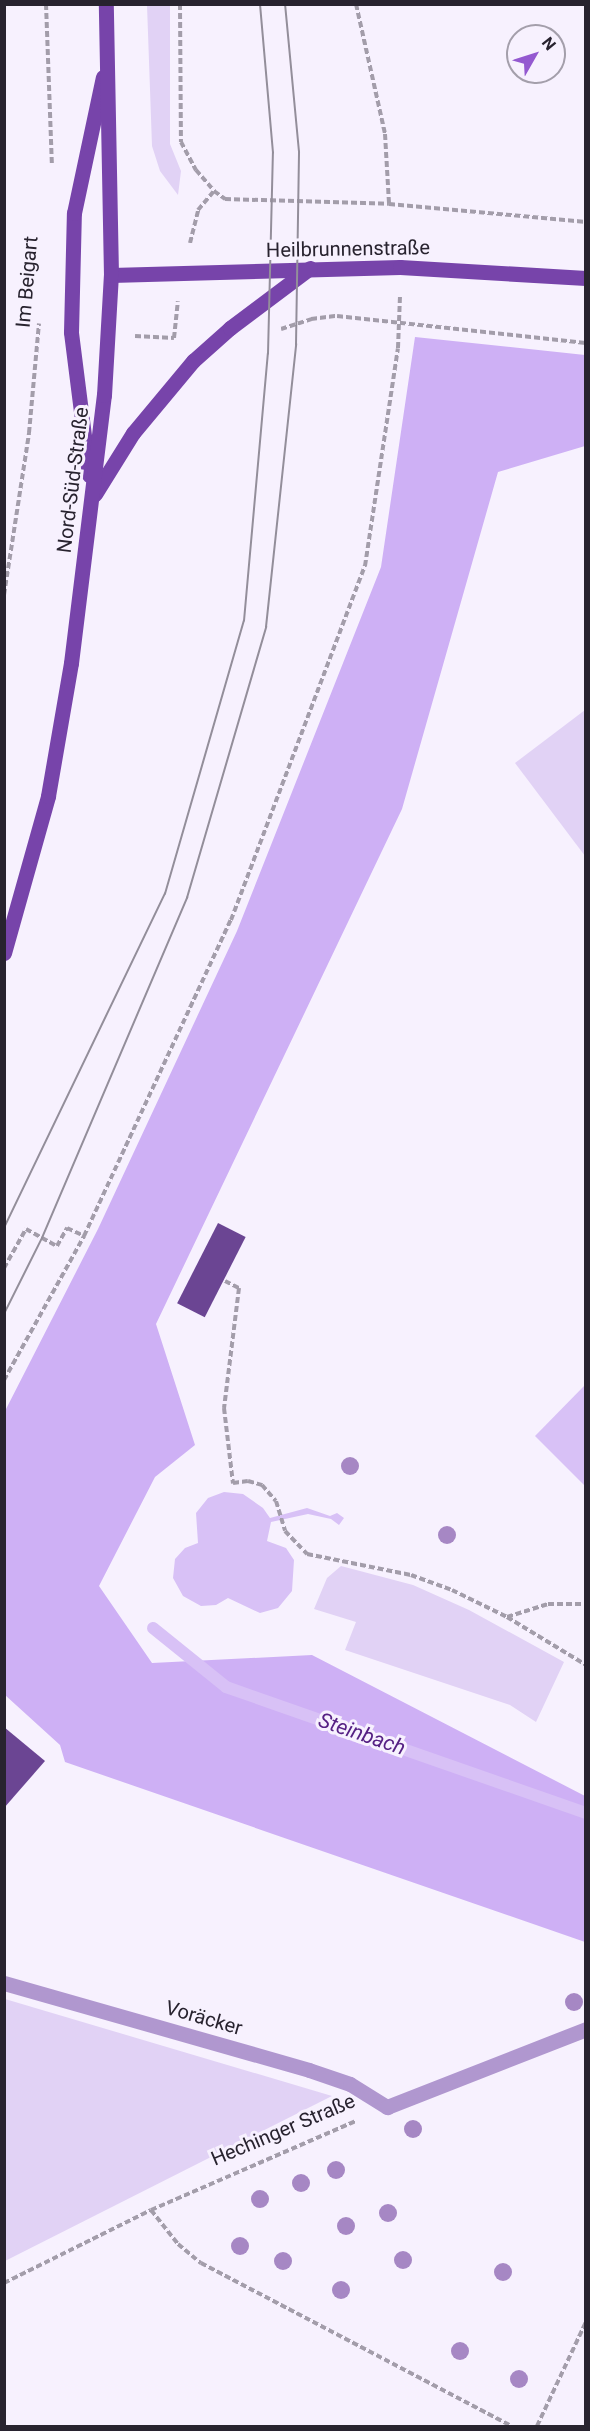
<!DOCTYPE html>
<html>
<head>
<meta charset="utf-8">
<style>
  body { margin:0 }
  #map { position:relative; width:590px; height:2431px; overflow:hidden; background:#f7f1fe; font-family:Roboto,sans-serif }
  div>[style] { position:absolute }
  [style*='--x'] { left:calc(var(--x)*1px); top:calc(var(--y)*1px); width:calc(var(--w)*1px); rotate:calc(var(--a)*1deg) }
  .green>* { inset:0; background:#e1d2f5 }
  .forest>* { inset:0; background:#ceb0f5 }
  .water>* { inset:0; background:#d8c1f6 }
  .stream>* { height:12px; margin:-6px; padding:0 6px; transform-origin:6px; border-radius:6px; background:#d8c1f6 }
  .building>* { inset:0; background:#6b4593; transform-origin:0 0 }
  .path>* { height:4px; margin-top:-2px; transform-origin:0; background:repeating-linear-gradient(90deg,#a39daa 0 6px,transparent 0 9px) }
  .minor>* { height:15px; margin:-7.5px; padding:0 7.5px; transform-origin:7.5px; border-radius:7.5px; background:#b097cf }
  .major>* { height:15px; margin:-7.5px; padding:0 7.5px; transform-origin:7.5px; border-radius:7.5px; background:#74a }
  .tram>* { height:1.5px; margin:-0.75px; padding:0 0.75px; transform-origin:0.75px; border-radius:0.75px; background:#938e9a }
  .trees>* { width:18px; height:18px; margin:-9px; border-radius:50%; background:#a687c4 }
  span { translate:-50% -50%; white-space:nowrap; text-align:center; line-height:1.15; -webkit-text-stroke:6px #f7f1fe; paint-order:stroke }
  .street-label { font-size:20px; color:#28232f }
  .water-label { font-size:21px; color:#562184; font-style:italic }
  .frame { position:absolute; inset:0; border:6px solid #28232f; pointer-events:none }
  .north { position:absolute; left:506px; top:24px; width:60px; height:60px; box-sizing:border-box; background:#f7f1fe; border:2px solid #a49fab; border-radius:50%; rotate:51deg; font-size:16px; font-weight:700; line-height:24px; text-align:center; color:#28232f }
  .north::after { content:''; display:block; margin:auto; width:21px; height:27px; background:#9459d0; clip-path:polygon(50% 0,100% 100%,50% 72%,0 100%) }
</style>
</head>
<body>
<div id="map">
  <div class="green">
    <i style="clip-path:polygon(147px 5px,170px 5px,170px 144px,181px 171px,178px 195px,160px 171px,152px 146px)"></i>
    <i style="clip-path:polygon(585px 710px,585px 856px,515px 763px)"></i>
    <i style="clip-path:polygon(341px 1566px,413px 1585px,469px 1610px,564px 1662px,536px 1722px,510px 1705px,345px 1650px,356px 1622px,314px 1609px,327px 1578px)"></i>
    <i style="clip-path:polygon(5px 1999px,332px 2096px,5px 2261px)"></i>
  </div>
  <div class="forest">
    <i style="clip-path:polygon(415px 337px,585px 355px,585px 446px,498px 472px,402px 809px,156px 1324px,195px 1445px,155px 1477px,99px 1586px,152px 1663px,312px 1655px,585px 1796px,585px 1942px,65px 1762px,60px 1745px,5px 1695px,5px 1411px,98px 1229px,237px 931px,381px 567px)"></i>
  </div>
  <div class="water">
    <i style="clip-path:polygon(585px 1385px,585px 1486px,535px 1436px)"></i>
    <i style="clip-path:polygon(224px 1492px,243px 1494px,263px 1508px,270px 1518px,307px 1508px,330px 1516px,337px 1513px,344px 1518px,339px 1525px,331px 1519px,308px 1514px,271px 1522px,267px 1541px,286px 1548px,294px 1560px,292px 1591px,278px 1608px,260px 1613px,228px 1598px,216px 1605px,201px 1606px,183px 1596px,173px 1578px,175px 1559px,185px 1548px,198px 1543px,196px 1513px,208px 1498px)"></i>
  </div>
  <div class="stream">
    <i style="--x:153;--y:1628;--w:94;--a:38.9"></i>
    <i style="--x:226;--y:1687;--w:381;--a:19.3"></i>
  </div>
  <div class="building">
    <i style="left:218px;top:1223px;width:31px;height:90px;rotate:27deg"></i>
    <i style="clip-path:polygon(4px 1727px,45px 1761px,4px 1808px)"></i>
  </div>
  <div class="path">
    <i style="--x:46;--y:4;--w:162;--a:87.9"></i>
    <i style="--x:180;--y:4;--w:138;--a:89.6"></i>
    <i style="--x:181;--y:142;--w:32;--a:62"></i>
    <i style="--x:196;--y:170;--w:28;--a:49"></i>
    <i style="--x:214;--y:191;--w:14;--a:36"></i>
    <i style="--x:225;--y:199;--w:164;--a:1.7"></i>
    <i style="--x:389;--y:204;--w:198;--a:5.2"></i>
    <i style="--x:356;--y:4;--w:133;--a:77.4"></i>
    <i style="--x:385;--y:134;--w:70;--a:86.7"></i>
    <i style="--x:190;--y:243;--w:34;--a:-76"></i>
    <i style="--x:198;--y:210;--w:25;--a:-50"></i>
    <i style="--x:281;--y:329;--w:32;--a:-18"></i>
    <i style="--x:311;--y:319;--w:26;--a:-7"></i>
    <i style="--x:337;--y:316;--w:250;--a:6.2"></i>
    <i style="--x:135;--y:336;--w:39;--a:3"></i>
    <i style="--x:174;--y:338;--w:37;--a:-84"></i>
    <i style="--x:4;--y:595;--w:164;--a:-81.2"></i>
    <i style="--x:29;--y:433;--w:110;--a:-84.8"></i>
    <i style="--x:4;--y:1268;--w:45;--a:-60.6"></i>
    <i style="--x:26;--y:1229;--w:35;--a:29"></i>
    <i style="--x:57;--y:1246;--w:21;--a:-61"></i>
    <i style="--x:67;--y:1228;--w:19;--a:25"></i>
    <i style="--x:225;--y:1281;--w:16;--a:27"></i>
    <i style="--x:239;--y:1288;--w:121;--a:97.1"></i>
    <i style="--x:224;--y:1408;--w:76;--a:83.2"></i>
    <i style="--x:233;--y:1483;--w:15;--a:-8"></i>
    <i style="--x:248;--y:1481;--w:15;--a:16"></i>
    <i style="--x:262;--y:1485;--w:21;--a:49"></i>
    <i style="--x:276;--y:1501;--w:31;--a:73"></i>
    <i style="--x:285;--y:1531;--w:32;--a:46"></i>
    <i style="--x:307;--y:1554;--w:106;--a:11.4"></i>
    <i style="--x:411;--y:1575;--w:44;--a:20.1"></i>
    <i style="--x:452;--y:1590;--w:61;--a:26.1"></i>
    <i style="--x:507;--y:1617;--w:92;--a:31.3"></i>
    <i style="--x:4;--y:1380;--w:165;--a:-60.9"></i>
    <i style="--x:84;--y:1236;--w:349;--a:-65.1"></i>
    <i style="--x:231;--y:920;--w:379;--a:-69.3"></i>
    <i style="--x:365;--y:566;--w:220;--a:-81.4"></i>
    <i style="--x:398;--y:348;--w:51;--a:-87.8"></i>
    <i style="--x:507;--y:1617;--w:43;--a:-17.6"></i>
    <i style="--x:548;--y:1604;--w:38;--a:0"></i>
    <i style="--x:151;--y:2210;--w:43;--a:51.5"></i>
    <i style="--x:178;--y:2244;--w:30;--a:40"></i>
    <i style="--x:201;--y:2263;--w:350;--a:27.7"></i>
    <i style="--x:4;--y:2283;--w:164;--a:-26.4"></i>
    <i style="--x:151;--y:2210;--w:223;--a:-23.5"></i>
    <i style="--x:537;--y:2426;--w:115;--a:-64.8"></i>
  </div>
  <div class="minor">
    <i style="--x:4;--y:1983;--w:317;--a:15.9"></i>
    <i style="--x:309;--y:2070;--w:43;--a:18.9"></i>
    <i style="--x:350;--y:2084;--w:44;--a:31.9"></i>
    <i style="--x:387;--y:2107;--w:214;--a:-21.4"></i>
  </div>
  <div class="major">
    <i style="--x:111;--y:275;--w:289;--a:-1.6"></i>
    <i style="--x:400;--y:267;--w:186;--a:3.4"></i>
    <i style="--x:89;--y:475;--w:144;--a:-97.2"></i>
    <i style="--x:71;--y:332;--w:119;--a:-88.6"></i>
    <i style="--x:74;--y:213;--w:139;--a:-78"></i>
    <i style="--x:95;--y:494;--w:72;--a:-58.1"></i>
    <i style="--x:133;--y:433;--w:94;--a:-50.2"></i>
    <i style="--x:193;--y:361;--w:50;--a:-41.7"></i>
    <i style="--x:230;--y:328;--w:100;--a:-36.9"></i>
    <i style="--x:4;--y:953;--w:163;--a:-74.3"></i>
    <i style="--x:48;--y:796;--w:135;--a:-80.2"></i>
    <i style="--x:71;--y:663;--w:270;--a:-83"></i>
    <i style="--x:104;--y:395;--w:120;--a:-86.7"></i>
    <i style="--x:111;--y:275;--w:271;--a:-91.1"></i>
  </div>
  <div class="tram">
    <i style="--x:4;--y:1228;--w:371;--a:-64.3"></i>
    <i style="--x:165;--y:894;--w:284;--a:-73.9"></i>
    <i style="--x:244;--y:621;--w:268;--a:-84.9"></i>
    <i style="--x:268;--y:354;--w:201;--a:-88.6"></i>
    <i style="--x:273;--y:153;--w:150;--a:-95"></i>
    <i style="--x:4;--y:1314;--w:85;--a:-63.4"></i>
    <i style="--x:42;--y:1238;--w:370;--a:-66.9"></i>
    <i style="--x:187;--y:898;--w:282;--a:-73.7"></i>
    <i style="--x:266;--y:627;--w:284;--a:-83.9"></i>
    <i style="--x:296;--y:345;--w:193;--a:-89.1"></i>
    <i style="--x:299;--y:152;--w:149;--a:-95.4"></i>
  </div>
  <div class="trees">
    <i style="left:350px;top:1466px"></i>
    <i style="left:447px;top:1535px"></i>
    <i style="left:574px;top:2002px"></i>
    <i style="left:413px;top:2129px"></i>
    <i style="left:336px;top:2170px"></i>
    <i style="left:301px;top:2183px"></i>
    <i style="left:260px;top:2199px"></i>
    <i style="left:388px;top:2213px"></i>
    <i style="left:346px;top:2226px"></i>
    <i style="left:240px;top:2246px"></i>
    <i style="left:403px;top:2260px"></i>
    <i style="left:283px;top:2261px"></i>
    <i style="left:503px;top:2272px"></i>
    <i style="left:341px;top:2290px"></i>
    <i style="left:460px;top:2351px"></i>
    <i style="left:519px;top:2379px"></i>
  </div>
  <div class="street-label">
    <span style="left:348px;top:249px;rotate:-1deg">Heilbrunnenstraße</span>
    <span style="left:27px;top:282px;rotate:-85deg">Im Beigart</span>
    <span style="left:73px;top:480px;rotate:-83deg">Nord-Süd-Straße</span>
    <span style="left:204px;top:2018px;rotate:16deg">Voräcker</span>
    <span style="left:283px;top:2130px;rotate:-23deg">Hechinger Straße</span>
  </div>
  <div class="water-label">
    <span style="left:362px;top:1734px;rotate:19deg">Steinbach</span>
  </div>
  <div class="frame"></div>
  <div class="north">N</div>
</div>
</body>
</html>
